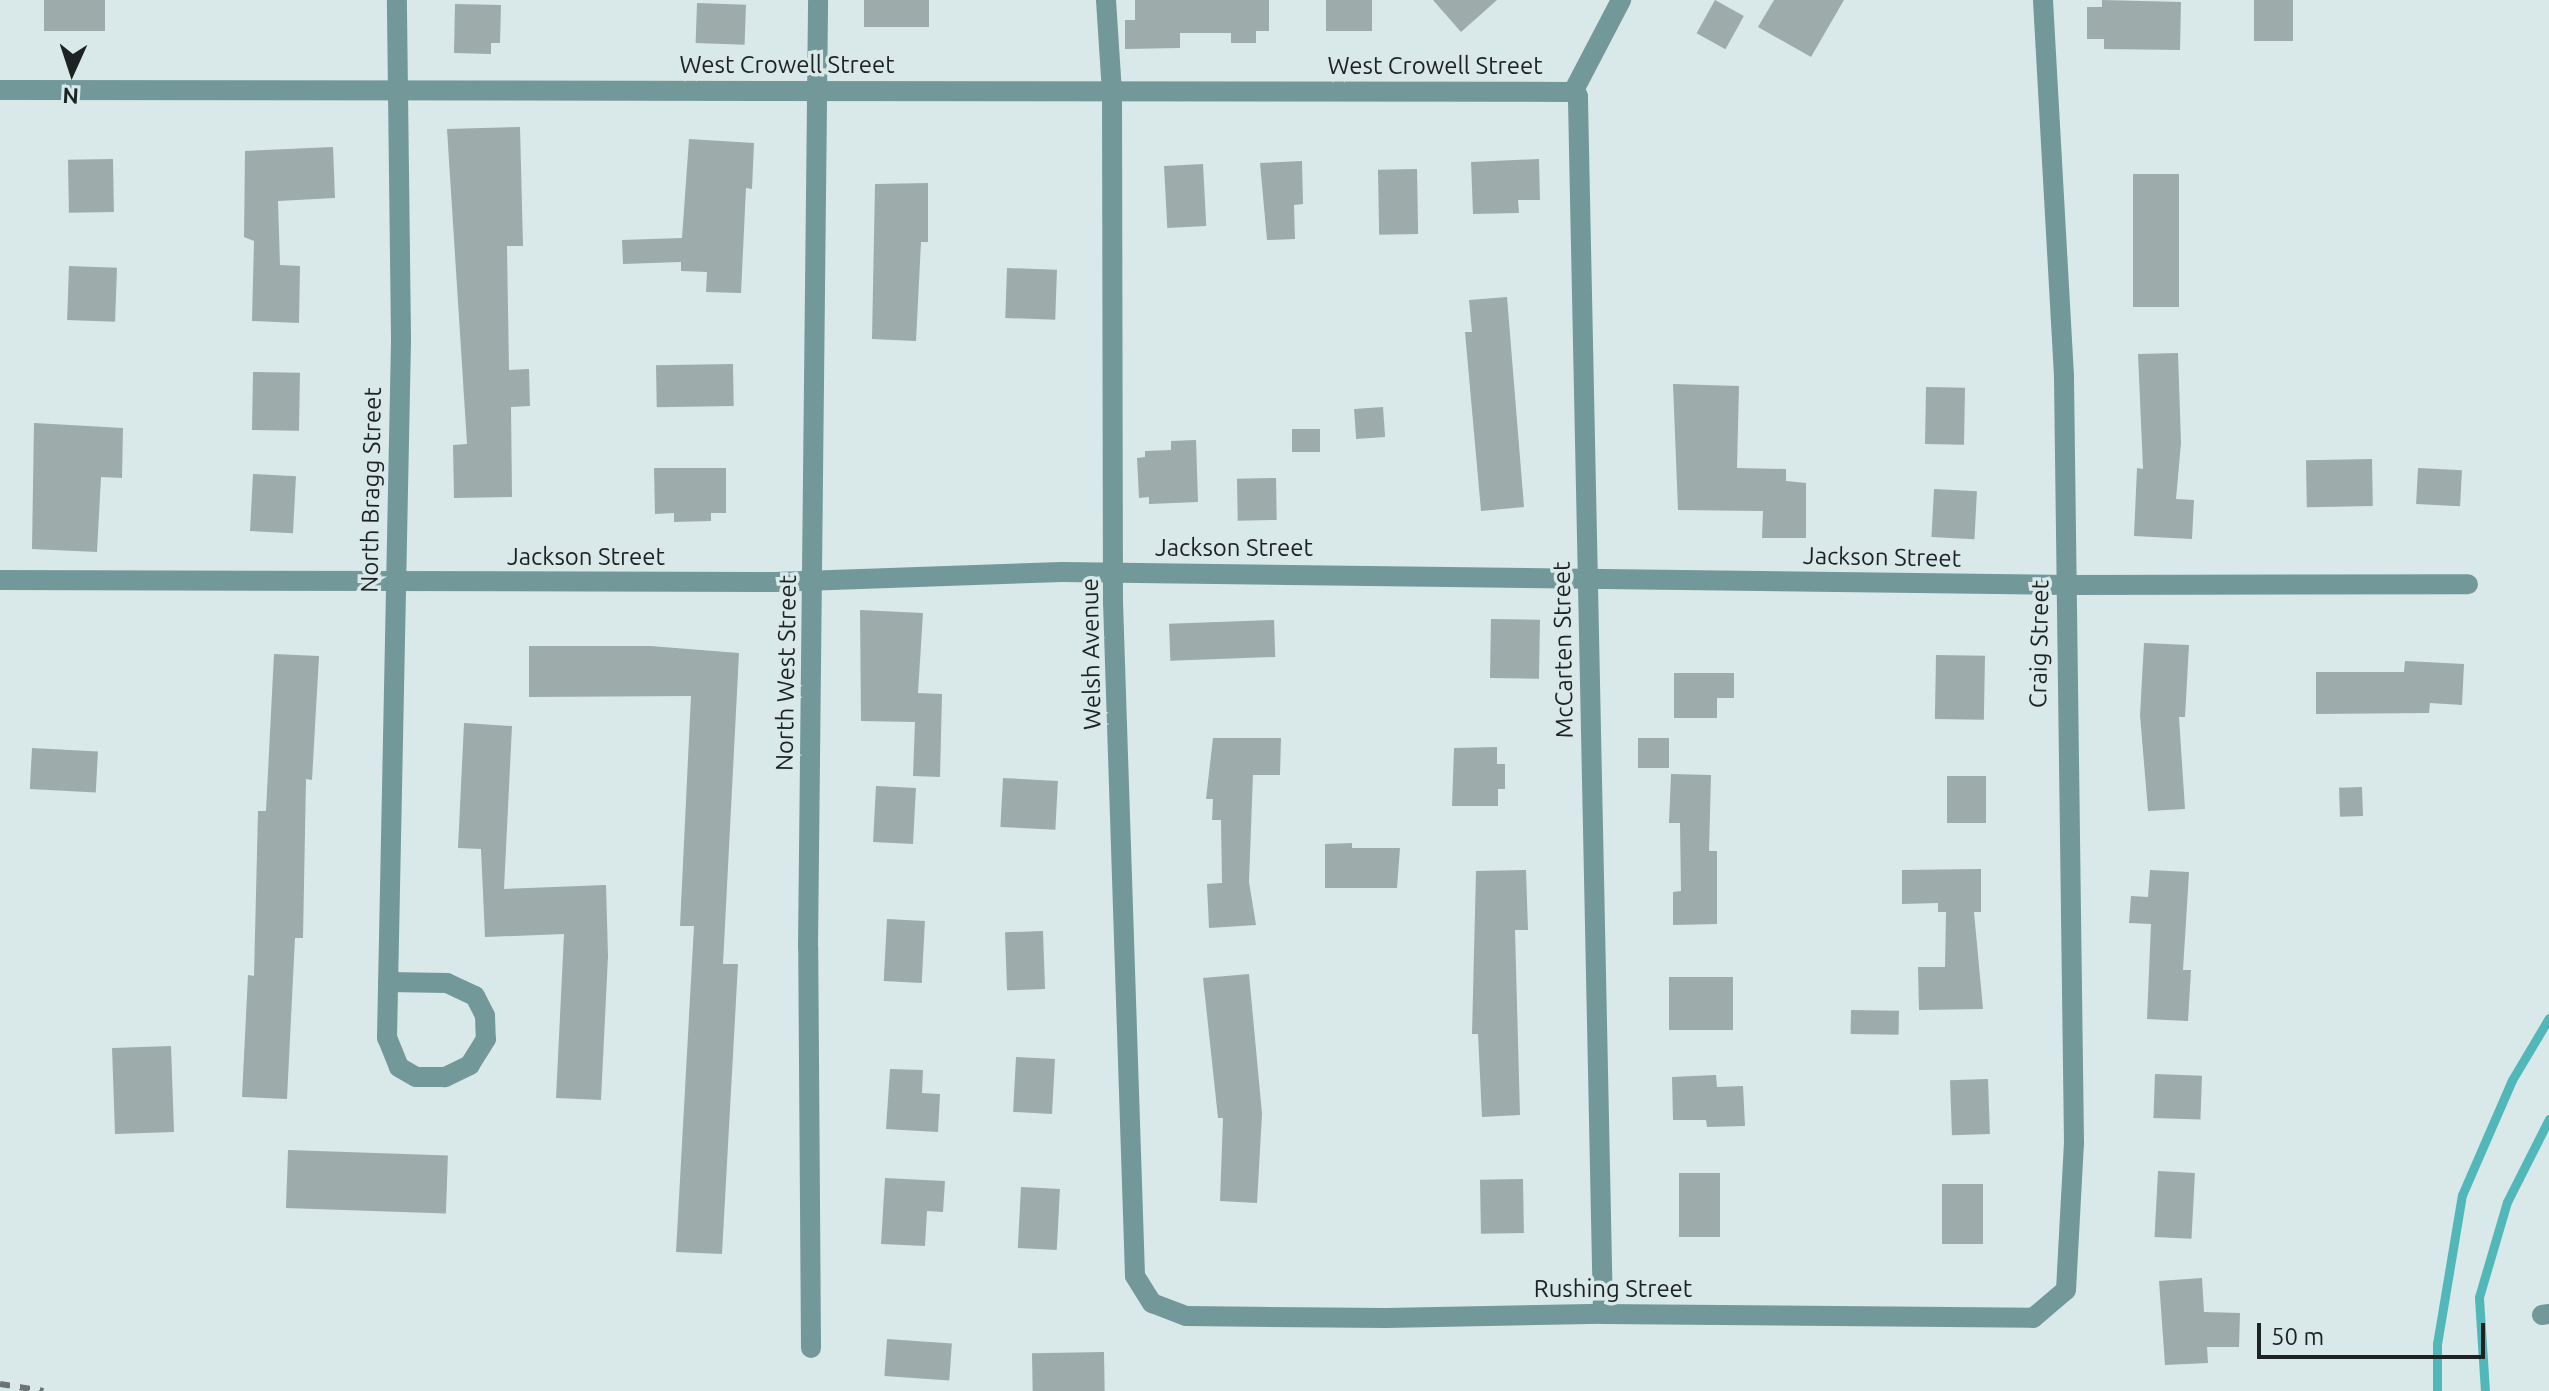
<!DOCTYPE html>
<html>
<head>
<meta charset="utf-8">
<style>
  body { margin:0 }
  #map { position:relative; width:2549px; height:1391px; overflow:hidden; background:#d9e8e8; font-family:Ubuntu,sans-serif }
  div>[style] { position:absolute }
  [style*='--x'] { left:calc(var(--x)*1px); top:calc(var(--y)*1px); width:calc(var(--w)*1px); rotate:calc(var(--a)*1deg) }
  .stream>* { height:9px; margin:-4.5px; padding:0 4.5px; transform-origin:4.5px; border-radius:4.5px; background:#52b7b9 }
  .building>* { inset:0; background:#9dabab; transform-origin:0 0 }
  .minor>* { height:20px; margin:-10px; padding:0 10px; transform-origin:10px; border-radius:10px; background:#729899 }
  .rail>* { height:6px; margin-top:-3px; transform-origin:0; background:repeating-linear-gradient(90deg,#6a7474 0 10px,transparent 0 20px) }
  span { translate:-50% -50%; white-space:nowrap; text-align:center; line-height:1.15; -webkit-text-stroke:7px #d9e8e8; paint-order:stroke }
  .street-label { font-size:24px; color:#1d2323 }
  .north { position:absolute; left:32px; top:32px; width:80px; height:80px; -webkit-text-stroke:6px #d9e8e8; paint-order:stroke; rotate:183deg; font-size:22px; font-weight:700; line-height:32px; text-align:center; color:#1d2323 }
  .north::after { content:''; display:block; margin:auto; width:28px; height:36px; background:#1d2323; clip-path:polygon(50% 0,100% 100%,50% 72%,0 100%) }
  .scale { position:absolute; left:2257px; top:1323px; width:228px; height:36px; box-sizing:border-box; border:4px solid #1d2323; border-top:0; padding-left:10px; font-size:24px; line-height:28px; white-space:nowrap; color:#1d2323; -webkit-text-stroke:6px #d9e8e8; paint-order:stroke }
</style>
</head>
<body>
<div id="map">
  <div class="stream">
    <i style="--x:2437;--y:1391;--w:47;--a:-90"></i>
    <i style="--x:2437;--y:1344;--w:151;--a:-80.5"></i>
    <i style="--x:2462;--y:1195;--w:125;--a:-66.5"></i>
    <i style="--x:2512;--y:1080;--w:72;--a:-59.2"></i>
    <i style="--x:2485;--y:1391;--w:94;--a:-93.7"></i>
    <i style="--x:2479;--y:1297;--w:99;--a:-73.6"></i>
    <i style="--x:2507;--y:1202;--w:93;--a:-63.2"></i>
  </div>
  <div class="building">
    <i style="left:44px;top:0;width:61px;height:31px"></i>
    <i style="left:864px;top:0;width:65px;height:27px"></i>
    <i style="clip-path:polygon(1135px 0,1269px 0,1269px 31px,1256px 31px,1256px 43px,1231px 43px,1231px 33px,1180px 33px,1180px 48px,1125px 49px,1125px 20px,1135px 20px)"></i>
    <i style="left:1326px;top:0;width:46px;height:31px"></i>
    <i style="clip-path:polygon(1433px 0,1497px 0,1461px 32px)"></i>
    <i style="left:1715px;top:0;width:33px;height:38px;rotate:29deg"></i>
    <i style="clip-path:polygon(1774px 0,1844px 0,1811px 57px,1758px 27px)"></i>
    <i style="clip-path:polygon(2102px 0,2181px 2px,2180px 50px,2104px 49px,2104px 39px,2087px 39px,2087px 7px,2102px 7px)"></i>
    <i style="left:2254px;top:0;width:39px;height:41px"></i>
    <i style="left:697px;top:3px;width:49px;height:40px;rotate:2deg"></i>
    <i style="clip-path:polygon(455px 4px,501px 5px,500px 43px,491px 43px,491px 54px,454px 53px)"></i>
    <i style="clip-path:polygon(520px 127px,523px 246px,507px 246px,509px 370px,529px 369px,530px 406px,511px 407px,512px 497px,454px 498px,453px 445px,467px 444px,447px 129px)"></i>
    <i style="clip-path:polygon(689px 139px,754px 143px,752px 189px,746px 188px,741px 293px,706px 292px,707px 272px,681px 271px,681px 262px,623px 264px,622px 240px,682px 238px)"></i>
    <i style="clip-path:polygon(333px 147px,335px 198px,278px 201px,280px 265px,300px 266px,299px 323px,252px 321px,254px 241px,244px 237px,245px 151px)"></i>
    <i style="left:113px;top:159px;width:53px;height:45px;rotate:89deg"></i>
    <i style="clip-path:polygon(1539px 159px,1540px 200px,1518px 200px,1519px 213px,1473px 214px,1471px 162px)"></i>
    <i style="clip-path:polygon(1302px 161px,1303px 204px,1294px 205px,1295px 239px,1267px 240px,1260px 163px)"></i>
    <i style="left:1203px;top:164px;width:62px;height:39px;rotate:87deg"></i>
    <i style="left:1417px;top:169px;width:65px;height:39px;rotate:89deg"></i>
    <i style="left:2133px;top:174px;width:46px;height:133px"></i>
    <i style="clip-path:polygon(928px 183px,928px 242px,921px 242px,916px 341px,872px 339px,875px 184px)"></i>
    <i style="left:69px;top:266px;width:48px;height:54px;rotate:2deg"></i>
    <i style="left:1007px;top:268px;width:50px;height:50px;rotate:2deg"></i>
    <i style="clip-path:polygon(1507px 297px,1524px 507px,1481px 511px,1465px 332px,1472px 332px,1469px 300px)"></i>
    <i style="clip-path:polygon(2178px 353px,2181px 443px,2176px 499px,2194px 500px,2192px 539px,2134px 536px,2137px 468px,2143px 469px,2138px 354px)"></i>
    <i style="left:733px;top:364px;width:42px;height:77px;rotate:89deg"></i>
    <i style="left:253px;top:372px;width:47px;height:58px;rotate:1deg"></i>
    <i style="clip-path:polygon(1673px 384px,1739px 386px,1737px 468px,1786px 469px,1786px 481px,1806px 483px,1806px 538px,1762px 538px,1763px 511px,1678px 510px)"></i>
    <i style="left:1926px;top:387px;width:39px;height:57px;rotate:1deg"></i>
    <i style="left:1383px;top:407px;width:30px;height:29px;rotate:86deg"></i>
    <i style="clip-path:polygon(34px 423px,123px 428px,122px 478px,101px 477px,97px 552px,32px 549px)"></i>
    <i style="left:1292px;top:429px;width:28px;height:23px"></i>
    <i style="clip-path:polygon(1196px 440px,1198px 502px,1149px 504px,1149px 497px,1139px 498px,1137px 458px,1145px 457px,1145px 451px,1171px 450px,1171px 441px)"></i>
    <i style="left:2372px;top:459px;width:47px;height:66px;rotate:89deg"></i>
    <i style="clip-path:polygon(654px 468px,726px 468px,726px 513px,711px 513px,711px 521px,674px 522px,674px 513px,655px 514px)"></i>
    <i style="left:2418px;top:468px;width:44px;height:36px;rotate:3deg"></i>
    <i style="left:253px;top:474px;width:43px;height:57px;rotate:3deg"></i>
    <i style="left:1276px;top:478px;width:42px;height:39px;rotate:89deg"></i>
    <i style="left:1934px;top:489px;width:43px;height:48px;rotate:3deg"></i>
    <i style="clip-path:polygon(860px 610px,923px 613px,918px 693px,942px 694px,940px 777px,913px 776px,915px 722px,861px 721px)"></i>
    <i style="left:1491px;top:619px;width:49px;height:59px;rotate:1deg"></i>
    <i style="left:1274px;top:620px;width:37px;height:105px;rotate:88deg"></i>
    <i style="clip-path:polygon(2144px 643px,2189px 645px,2185px 717px,2179px 717px,2185px 809px,2148px 811px,2140px 715px)"></i>
    <i style="clip-path:polygon(529px 646px,650px 646px,739px 653px,723px 964px,738px 964px,722px 1254px,676px 1252px,694px 926px,680px 926px,691px 696px,529px 697px)"></i>
    <i style="clip-path:polygon(274px 654px,319px 656px,312px 780px,306px 779px,303px 938px,295px 938px,287px 1099px,242px 1097px,248px 975px,254px 976px,258px 811px,266px 811px)"></i>
    <i style="left:1936px;top:655px;width:49px;height:64px;rotate:1deg"></i>
    <i style="clip-path:polygon(2405px 661px,2464px 664px,2462px 705px,2430px 703px,2429px 713px,2316px 714px,2316px 672px,2404px 672px)"></i>
    <i style="clip-path:polygon(1674px 673px,1734px 673px,1734px 698px,1717px 698px,1717px 718px,1674px 718px)"></i>
    <i style="clip-path:polygon(464px 723px,512px 726px,504px 889px,606px 885px,608px 956px,601px 1100px,556px 1098px,564px 934px,485px 937px,481px 849px,458px 848px)"></i>
    <i style="clip-path:polygon(1213px 738px,1281px 738px,1280px 775px,1253px 775px,1249px 882px,1256px 925px,1209px 928px,1207px 884px,1222px 883px,1221px 820px,1212px 820px,1213px 799px,1206px 799px)"></i>
    <i style="left:1638px;top:738px;width:31px;height:30px"></i>
    <i style="clip-path:polygon(1497px 747px,1497px 764px,1505px 764px,1505px 789px,1498px 789px,1498px 806px,1452px 806px,1454px 748px)"></i>
    <i style="left:32px;top:748px;width:66px;height:41px;rotate:3deg"></i>
    <i style="clip-path:polygon(1671px 774px,1711px 775px,1709px 851px,1717px 851px,1717px 924px,1673px 925px,1673px 892px,1681px 891px,1680px 823px,1669px 823px)"></i>
    <i style="left:1947px;top:776px;width:39px;height:47px"></i>
    <i style="left:1003px;top:778px;width:55px;height:49px;rotate:3deg"></i>
    <i style="left:876px;top:786px;width:40px;height:56px;rotate:3deg"></i>
    <i style="left:2362px;top:787px;width:29px;height:23px;rotate:88deg"></i>
    <i style="clip-path:polygon(1352px 843px,1352px 848px,1400px 848px,1397px 888px,1325px 888px,1325px 844px)"></i>
    <i style="clip-path:polygon(1981px 869px,1981px 912px,1974px 912px,1983px 1009px,1919px 1010px,1918px 967px,1945px 967px,1946px 912px,1938px 912px,1938px 903px,1902px 904px,1902px 870px)"></i>
    <i style="clip-path:polygon(1526px 870px,1528px 930px,1515px 930px,1520px 1115px,1482px 1117px,1478px 1034px,1472px 1034px,1476px 871px)"></i>
    <i style="clip-path:polygon(2150px 870px,2189px 872px,2183px 970px,2191px 970px,2188px 1021px,2147px 1019px,2151px 924px,2129px 923px,2131px 896px,2148px 897px)"></i>
    <i style="left:887px;top:919px;width:38px;height:62px;rotate:3deg"></i>
    <i style="left:1043px;top:931px;width:58px;height:38px;rotate:88deg"></i>
    <i style="clip-path:polygon(1249px 974px,1262px 1114px,1257px 1203px,1220px 1201px,1223px 1118px,1218px 1118px,1203px 978px)"></i>
    <i style="left:1733px;top:977px;width:53px;height:64px;rotate:90deg"></i>
    <i style="left:1851px;top:1010px;width:48px;height:24px;rotate:1deg"></i>
    <i style="left:171px;top:1046px;width:86px;height:59px;rotate:88deg"></i>
    <i style="left:1016px;top:1057px;width:39px;height:55px;rotate:3deg"></i>
    <i style="clip-path:polygon(890px 1069px,923px 1070px,922px 1093px,940px 1094px,938px 1132px,886px 1129px)"></i>
    <i style="left:2155px;top:1074px;width:47px;height:44px;rotate:2deg"></i>
    <i style="clip-path:polygon(1716px 1075px,1717px 1087px,1743px 1086px,1745px 1126px,1707px 1127px,1706px 1120px,1673px 1120px,1672px 1077px)"></i>
    <i style="left:1988px;top:1079px;width:55px;height:38px;rotate:88deg"></i>
    <i style="left:288px;top:1150px;width:160px;height:58px;rotate:2deg"></i>
    <i style="left:2158px;top:1171px;width:37px;height:66px;rotate:3deg"></i>
    <i style="left:1679px;top:1173px;width:41px;height:64px"></i>
    <i style="clip-path:polygon(885px 1178px,945px 1181px,943px 1212px,927px 1211px,925px 1246px,881px 1244px)"></i>
    <i style="left:1523px;top:1179px;width:54px;height:43px;rotate:89deg"></i>
    <i style="left:1942px;top:1184px;width:41px;height:60px"></i>
    <i style="left:1021px;top:1187px;width:39px;height:61px;rotate:3deg"></i>
    <i style="clip-path:polygon(2202px 1278px,2204px 1312px,2240px 1313px,2239px 1347px,2207px 1347px,2208px 1363px,2165px 1365px,2159px 1281px)"></i>
    <i style="left:887px;top:1339px;width:65px;height:37px;rotate:4deg"></i>
    <i style="left:1104px;top:1352px;width:39px;height:72px;rotate:89deg"></i>
  </div>
  <div class="minor">
    <i style="--x:1106;--y:0;--w:92;--a:86.3"></i>
    <i style="--x:1112;--y:92;--w:510;--a:89.89"></i>
    <i style="--x:1113;--y:602;--w:674;--a:88.13"></i>
    <i style="--x:1135;--y:1276;--w:32;--a:58"></i>
    <i style="--x:1152;--y:1303;--w:36;--a:21"></i>
    <i style="--x:1186;--y:1316;--w:200;--a:0.6"></i>
    <i style="--x:1386;--y:1318;--w:217;--a:-1.1"></i>
    <i style="--x:1603;--y:1314;--w:430;--a:0.5"></i>
    <i style="--x:2033;--y:1318;--w:43;--a:-40.3"></i>
    <i style="--x:2066;--y:1290;--w:147;--a:-86.9"></i>
    <i style="--x:2074;--y:1143;--w:767;--a:-90.75"></i>
    <i style="--x:2064;--y:376;--w:377;--a:-93.2"></i>
    <i style="--x:0;--y:90;--w:1573;--a:0.07"></i>
    <i style="--x:0;--y:580;--w:775;--a:0.15"></i>
    <i style="--x:775;--y:582;--w:287;--a:-2"></i>
    <i style="--x:1062;--y:572;--w:1005;--a:0.74"></i>
    <i style="--x:2067;--y:585;--w:401;--a:-0.1"></i>
    <i style="--x:388;--y:982;--w:59;--a:1"></i>
    <i style="--x:447;--y:983;--w:31;--a:25"></i>
    <i style="--x:475;--y:996;--w:22;--a:63"></i>
    <i style="--x:485;--y:1016;--w:23;--a:88"></i>
    <i style="--x:486;--y:1039;--w:31;--a:122"></i>
    <i style="--x:470;--y:1065;--w:28;--a:154"></i>
    <i style="--x:445;--y:1077;--w:29;--a:180"></i>
    <i style="--x:416;--y:1077;--w:20;--a:-150"></i>
    <i style="--x:399;--y:1067;--w:31;--a:-112"></i>
    <i style="--x:387;--y:1038;--w:700;--a:-88.85"></i>
    <i style="--x:401;--y:338;--w:338;--a:-90.7"></i>
    <i style="--x:1603;--y:1314;--w:1218;--a:-91.18"></i>
    <i style="--x:1578;--y:96;--w:6;--a:-141"></i>
    <i style="--x:1573;--y:92;--w:104;--a:-62.4"></i>
    <i style="--x:2542;--y:1315;--w:7;--a:-8"></i>
    <i style="--x:811;--y:1348;--w:401;--a:-90.4"></i>
    <i style="--x:808;--y:947;--w:947;--a:-89.39"></i>
  </div>
  <div class="rail">
    <i style="--x:0;--y:1384;--w:44;--a:9.2"></i>
  </div>
  <div class="street-label">
    <span style="left:787px;top:65px">West Crowell Street</span>
    <span style="left:1435px;top:66px">West Crowell Street</span>
    <span style="left:371px;top:490px;rotate:-89deg">North Bragg Street</span>
    <span style="left:1234px;top:548px">Jackson Street</span>
    <span style="left:586px;top:557px">Jackson Street</span>
    <span style="left:1882px;top:557px;rotate:1deg">Jackson Street</span>
    <span style="left:2039px;top:644px;rotate:-89deg">Craig Street</span>
    <span style="left:1563px;top:650px;rotate:-91deg">McCarten Street</span>
    <span style="left:1091px;top:654px;rotate:-91deg">Welsh Avenue</span>
    <span style="left:786px;top:673px;rotate:-89deg">North West Street</span>
    <span style="left:1613px;top:1289px">Rushing Street</span>
  </div>
  <div class="north">N</div>
  <div class="scale">50 m</div>
</div>
</body>
</html>
